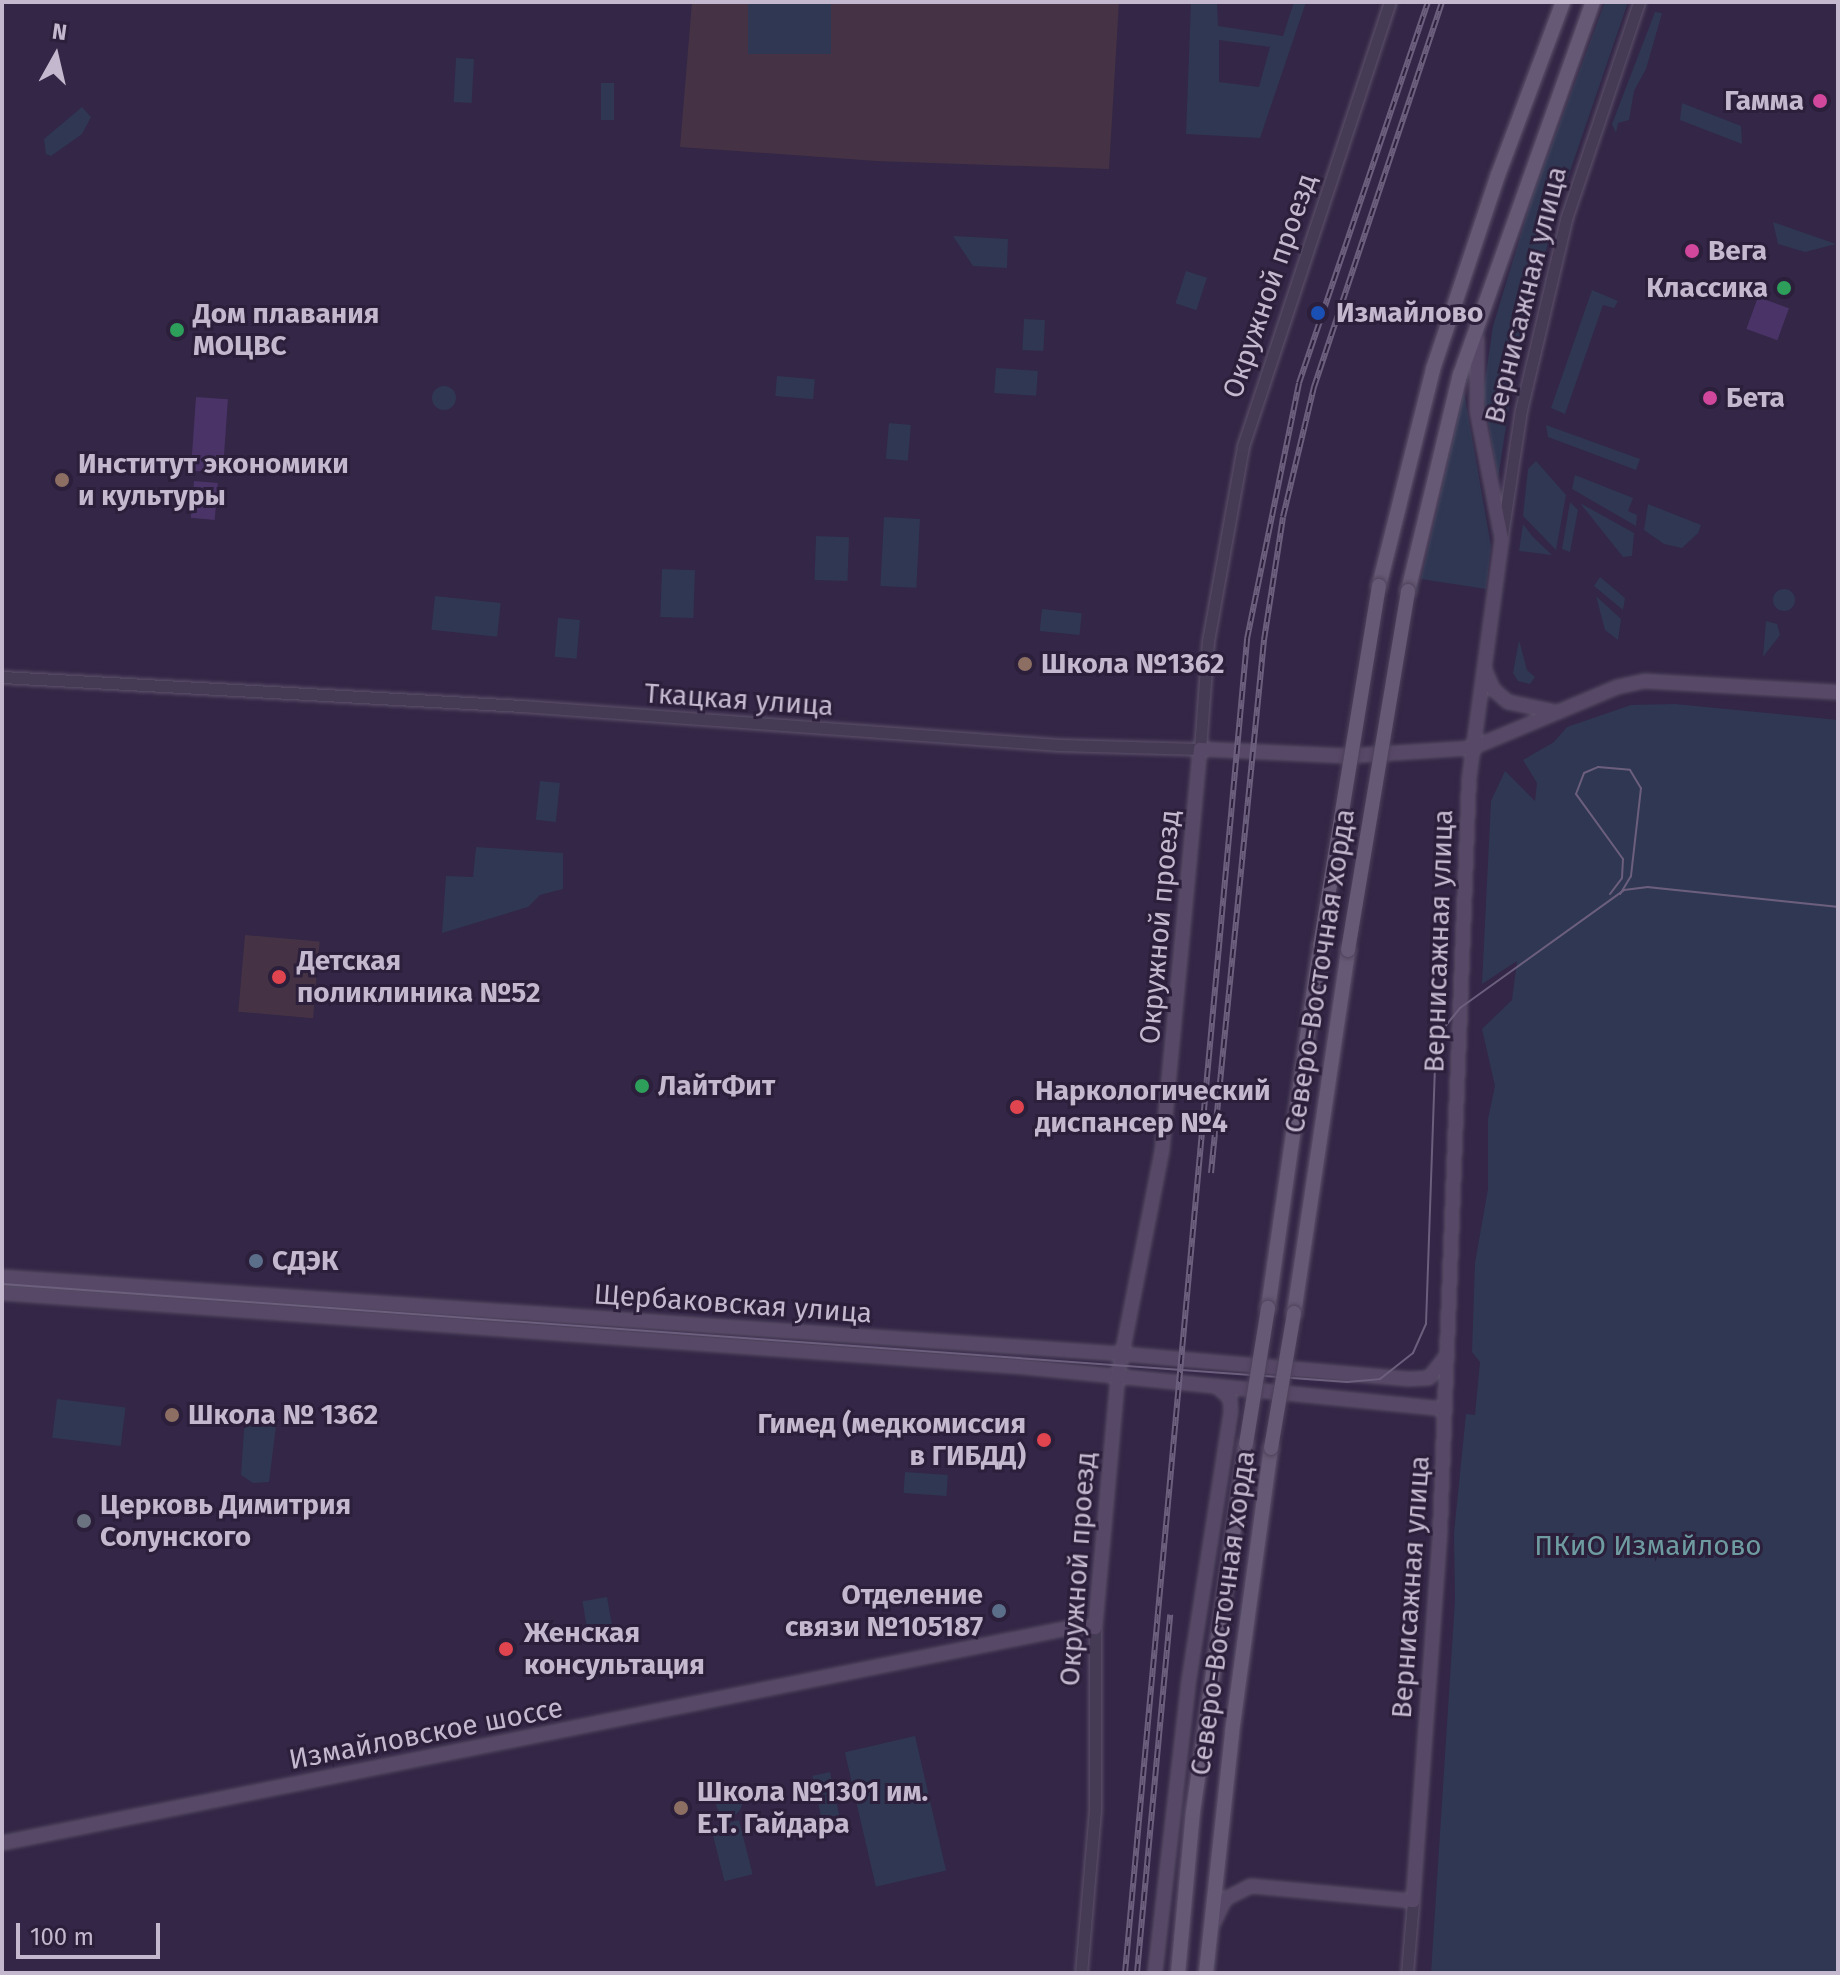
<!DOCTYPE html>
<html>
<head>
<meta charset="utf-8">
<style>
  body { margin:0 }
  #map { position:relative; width:1840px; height:1975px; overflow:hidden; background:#332646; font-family:"Fira Sans",sans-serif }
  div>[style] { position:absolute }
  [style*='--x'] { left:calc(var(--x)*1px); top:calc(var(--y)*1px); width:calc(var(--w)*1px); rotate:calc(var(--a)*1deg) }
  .medical>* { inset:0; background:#453345; transform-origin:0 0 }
  .green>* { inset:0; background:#303752; transform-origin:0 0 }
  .round { border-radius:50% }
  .water>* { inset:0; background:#4a3367; transform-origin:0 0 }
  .roads { filter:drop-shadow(0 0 2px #5e536c) drop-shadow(0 0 2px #5e536c) }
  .tertiary>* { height:11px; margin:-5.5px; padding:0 5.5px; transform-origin:5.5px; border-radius:5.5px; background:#463b55 }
  .secondary>* { height:12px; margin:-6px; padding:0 6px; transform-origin:6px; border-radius:6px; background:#584868 }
  .primary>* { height:14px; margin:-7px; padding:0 7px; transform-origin:7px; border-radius:7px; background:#655975 }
  .tram>* { height:2px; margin:-1px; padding:0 1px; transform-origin:1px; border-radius:1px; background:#6c5f7e }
  .rail>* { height:6px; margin-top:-3px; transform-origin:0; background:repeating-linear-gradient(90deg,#2b1f3b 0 9px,#6c5f7e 0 18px); box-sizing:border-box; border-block:2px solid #6c5f7e }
  .bridges { filter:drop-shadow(0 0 2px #4d415b) drop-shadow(0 0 2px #4d415b) }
  .primary-bridge>* { height:14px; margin:-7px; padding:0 7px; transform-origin:7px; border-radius:7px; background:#655975 }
  .dots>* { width:22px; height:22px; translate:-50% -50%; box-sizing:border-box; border:4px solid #2b1f3b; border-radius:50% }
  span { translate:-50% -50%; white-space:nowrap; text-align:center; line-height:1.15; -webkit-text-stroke:6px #2b1f3b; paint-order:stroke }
  .poi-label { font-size:28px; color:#c3b8ce; font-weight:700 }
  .right { translate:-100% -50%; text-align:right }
  .left { translate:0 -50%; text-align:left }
  .street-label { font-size:28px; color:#c3b8ce }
  .park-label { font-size:28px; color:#6e9ca1 }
  .frame { position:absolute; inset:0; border:4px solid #c3b8ce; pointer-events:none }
  .north { position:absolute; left:16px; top:16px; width:80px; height:80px; -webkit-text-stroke:6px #2b1f3b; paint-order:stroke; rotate:8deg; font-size:22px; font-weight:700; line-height:32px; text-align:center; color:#c3b8ce }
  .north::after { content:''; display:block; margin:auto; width:28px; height:36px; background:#c3b8ce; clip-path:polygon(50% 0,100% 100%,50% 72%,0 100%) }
  .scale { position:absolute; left:16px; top:1923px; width:144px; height:36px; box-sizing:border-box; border:4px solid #c3b8ce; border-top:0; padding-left:10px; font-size:24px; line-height:28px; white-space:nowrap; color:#c3b8ce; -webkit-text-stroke:6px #2b1f3b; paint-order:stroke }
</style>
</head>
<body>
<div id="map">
  <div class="medical">
    <i style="clip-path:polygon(692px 2px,1119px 2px,1109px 169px,876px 161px,680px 147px)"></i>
    <i style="left:245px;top:935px;width:75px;height:77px;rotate:5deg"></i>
  </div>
  <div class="green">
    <i style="left:748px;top:2px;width:83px;height:52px"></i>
    <i style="clip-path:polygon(evenodd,1191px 2px,1217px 2px,1218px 26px,1283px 36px,1294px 2px,1306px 2px,1260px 138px,1186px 134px,1191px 2px,1219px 40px,1270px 47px,1259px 87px,1219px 82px,1219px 40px)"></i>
    <i style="clip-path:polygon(1605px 2px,1628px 2px,1555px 215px,1513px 382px,1498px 478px,1483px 394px,1493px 326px,1532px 198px)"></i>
    <i style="clip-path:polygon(1655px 12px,1662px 13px,1646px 69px,1634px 91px,1629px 120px,1618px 123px,1616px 133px,1612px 124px)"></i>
    <i style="left:456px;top:58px;width:18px;height:44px;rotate:3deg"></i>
    <i style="left:601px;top:83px;width:13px;height:37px"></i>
    <i style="clip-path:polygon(1682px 103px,1741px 126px,1742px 144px,1680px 120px)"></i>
    <i style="clip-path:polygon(82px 107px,91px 117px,82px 134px,51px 156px,46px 154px,44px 139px)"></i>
    <i style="clip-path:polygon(1773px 222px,1836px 244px,1805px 252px,1778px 244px)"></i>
    <i style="clip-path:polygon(953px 236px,1008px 239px,1007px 268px,973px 266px)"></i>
    <i style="left:1186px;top:271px;width:22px;height:34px;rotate:18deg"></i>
    <i style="clip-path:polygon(1592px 290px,1618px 301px,1614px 308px,1603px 305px,1565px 414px,1551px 408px)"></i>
    <i style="left:1024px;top:319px;width:21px;height:31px;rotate:3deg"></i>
    <i style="left:996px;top:368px;width:42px;height:25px;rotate:4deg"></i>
    <i style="left:777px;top:376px;width:38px;height:20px;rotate:5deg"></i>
    <i class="round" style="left:432px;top:386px;width:24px;height:24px"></i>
    <i style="clip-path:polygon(1464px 392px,1491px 546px,1486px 589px,1421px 579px)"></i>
    <i style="left:889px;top:423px;width:22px;height:36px;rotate:5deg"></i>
    <i style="clip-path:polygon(1546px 425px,1640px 459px,1636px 470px,1548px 437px)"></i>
    <i style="clip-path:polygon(1536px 461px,1566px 495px,1556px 550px,1523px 516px,1528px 469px)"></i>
    <i style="clip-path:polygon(1575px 475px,1633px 498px,1628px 511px,1637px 515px,1636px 526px,1572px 489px)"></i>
    <i style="clip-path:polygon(1570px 502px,1578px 510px,1570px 552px,1562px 549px)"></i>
    <i style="clip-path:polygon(1580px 503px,1634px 533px,1632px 556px,1623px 557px)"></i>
    <i style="clip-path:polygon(1648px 504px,1701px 525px,1698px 533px,1682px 548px,1664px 544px,1644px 530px)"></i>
    <i style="left:884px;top:517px;width:36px;height:69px;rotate:3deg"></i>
    <i style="clip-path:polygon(1523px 524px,1533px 537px,1552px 555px,1519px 551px)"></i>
    <i style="left:816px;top:536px;width:33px;height:44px;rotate:2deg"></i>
    <i style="left:662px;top:569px;width:33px;height:48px;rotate:2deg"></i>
    <i style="clip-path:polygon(1600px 577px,1625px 598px,1623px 610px,1594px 586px)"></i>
    <i class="round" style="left:1773px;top:589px;width:22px;height:22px"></i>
    <i style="left:435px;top:596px;width:66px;height:34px;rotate:6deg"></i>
    <i style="clip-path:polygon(1596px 596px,1621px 619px,1618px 640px,1605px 630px)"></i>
    <i style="left:1042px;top:609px;width:40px;height:22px;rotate:6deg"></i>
    <i style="left:558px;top:618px;width:22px;height:39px;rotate:5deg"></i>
    <i style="clip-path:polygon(1766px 621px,1777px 624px,1780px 635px,1763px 657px)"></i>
    <i style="clip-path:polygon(1519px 640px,1527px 670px,1535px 677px,1530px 684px,1518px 681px,1513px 673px)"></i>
    <i style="clip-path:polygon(1675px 704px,1838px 720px,1838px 1973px,1431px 1973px,1455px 1600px,1454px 1533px,1466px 1414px,1475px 1415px,1478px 1383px,1480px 1362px,1472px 1352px,1475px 1263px,1488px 1189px,1488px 1119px,1495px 1086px,1482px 1029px,1512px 1000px,1517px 961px,1482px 984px,1491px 801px,1505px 771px,1535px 801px,1537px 783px,1523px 760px,1554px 742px,1567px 727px,1631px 705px)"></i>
    <i style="left:540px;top:781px;width:20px;height:39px;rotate:6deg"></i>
    <i style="clip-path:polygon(476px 847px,563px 853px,563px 889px,540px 895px,528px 907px,442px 933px,446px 876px,473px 877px)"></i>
    <i style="left:57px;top:1399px;width:69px;height:39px;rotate:7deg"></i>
    <i style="clip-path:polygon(251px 1409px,272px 1410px,277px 1418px,269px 1482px,253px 1483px,241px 1475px,245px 1416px)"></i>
    <i style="left:905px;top:1472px;width:43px;height:21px;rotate:4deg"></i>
    <i style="left:607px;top:1597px;width:34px;height:25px;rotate:80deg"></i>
    <i style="left:915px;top:1736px;width:138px;height:72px;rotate:77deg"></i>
    <i style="left:830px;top:1772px;width:44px;height:18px;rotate:78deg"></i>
    <i class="round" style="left:716px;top:1790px;width:26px;height:26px"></i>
    <i style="left:739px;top:1820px;width:56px;height:29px;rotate:76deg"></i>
  </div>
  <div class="water">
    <i style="left:1758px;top:297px;width:33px;height:34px;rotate:20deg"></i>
    <i style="left:196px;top:397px;width:32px;height:74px;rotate:4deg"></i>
    <i style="left:194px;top:481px;width:24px;height:37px;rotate:5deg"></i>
  </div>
  <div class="roads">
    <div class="tertiary">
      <i style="--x:1502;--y:535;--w:126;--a:-81.4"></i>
      <i style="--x:1521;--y:410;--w:196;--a:-76.7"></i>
      <i style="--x:1566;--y:219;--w:229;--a:-71.4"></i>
      <i style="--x:2;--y:677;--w:521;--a:3.19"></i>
      <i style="--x:522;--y:706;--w:538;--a:4.15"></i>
      <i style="--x:1059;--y:745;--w:141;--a:1.6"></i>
      <i style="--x:1200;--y:749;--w:108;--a:-85.8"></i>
      <i style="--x:1208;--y:641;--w:198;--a:-79.8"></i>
      <i style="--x:1243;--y:446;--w:468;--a:-71.7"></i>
      <i style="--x:1081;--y:1973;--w:165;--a:-85.1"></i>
      <i style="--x:1095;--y:1809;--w:181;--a:-90"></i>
      <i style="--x:1407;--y:1973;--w:72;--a:-85.2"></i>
    </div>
    <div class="secondary">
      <i style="--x:1485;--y:670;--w:21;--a:67"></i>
      <i style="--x:1493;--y:689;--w:20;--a:41"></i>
      <i style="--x:1508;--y:702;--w:45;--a:11.6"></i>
      <i style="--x:2;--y:1277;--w:1123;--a:3.93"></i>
      <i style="--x:1122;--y:1354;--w:288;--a:5"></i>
      <i style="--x:1409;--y:1379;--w:20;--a:-3"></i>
      <i style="--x:1429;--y:1378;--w:28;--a:-52"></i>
      <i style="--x:2;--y:1293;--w:1025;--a:4.14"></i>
      <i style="--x:1024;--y:1367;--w:423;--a:5.7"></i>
      <i style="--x:2;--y:1843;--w:1094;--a:-11.39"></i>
      <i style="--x:1074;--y:1627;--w:21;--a:3"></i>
      <i style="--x:1095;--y:1628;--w:254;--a:-84.8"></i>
      <i style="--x:1118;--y:1375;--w:228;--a:-78.9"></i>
      <i style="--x:1162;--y:1151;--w:404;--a:-84.6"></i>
      <i style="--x:1200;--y:749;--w:147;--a:2.7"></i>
      <i style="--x:1347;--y:756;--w:125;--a:-3.7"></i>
      <i style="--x:1472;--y:748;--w:157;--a:-22.8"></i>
      <i style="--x:1617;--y:687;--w:29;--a:-12"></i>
      <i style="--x:1645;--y:681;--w:193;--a:3.3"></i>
      <i style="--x:1214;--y:1922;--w:25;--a:-64"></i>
      <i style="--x:1225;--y:1899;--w:29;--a:-27"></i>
      <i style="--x:1251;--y:1886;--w:163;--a:5.3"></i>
      <i style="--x:1413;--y:1901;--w:371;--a:-85.8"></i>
      <i style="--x:1440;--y:1531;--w:753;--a:-87.79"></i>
      <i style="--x:1469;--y:779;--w:242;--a:-82.2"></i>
      <i style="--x:1502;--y:539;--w:129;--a:-101.1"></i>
      <i style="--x:1477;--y:412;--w:73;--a:-90"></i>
      <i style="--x:1155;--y:1973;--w:289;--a:-83.4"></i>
      <i style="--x:1188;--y:1686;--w:278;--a:-81.1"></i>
      <i style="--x:1231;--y:1411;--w:13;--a:-94"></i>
      <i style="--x:1230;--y:1398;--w:18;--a:-139"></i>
    </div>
    <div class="primary">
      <i style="--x:1379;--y:586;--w:224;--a:-76"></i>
      <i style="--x:1433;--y:369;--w:205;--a:-71.5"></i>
      <i style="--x:1498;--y:175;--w:185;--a:-69.4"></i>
      <i style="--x:1408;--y:591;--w:222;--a:-76.5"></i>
      <i style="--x:1460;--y:375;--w:396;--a:-70.4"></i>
      <i style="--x:1268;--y:1308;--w:366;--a:-81.8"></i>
      <i style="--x:1294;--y:1313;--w:367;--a:-81.5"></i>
      <i style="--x:1178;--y:1973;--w:162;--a:-84.7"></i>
      <i style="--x:1193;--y:1812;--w:372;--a:-81.8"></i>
      <i style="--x:1206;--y:1973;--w:242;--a:-83.8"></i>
      <i style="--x:1232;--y:1732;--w:287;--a:-82.2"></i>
    </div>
  </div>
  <div class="tram">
    <i style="--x:1610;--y:894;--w:20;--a:-53"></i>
    <i style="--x:1622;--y:878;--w:19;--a:-87"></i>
    <i style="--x:1623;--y:859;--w:80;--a:-125.9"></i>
    <i style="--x:1576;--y:794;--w:22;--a:-69"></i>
    <i style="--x:1584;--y:773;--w:15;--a:-23"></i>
    <i style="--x:1598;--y:767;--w:32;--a:5"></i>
    <i style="--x:1630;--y:770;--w:21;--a:59"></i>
    <i style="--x:1641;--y:788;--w:89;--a:96.5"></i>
    <i style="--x:1631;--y:876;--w:21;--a:121"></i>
    <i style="--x:2;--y:1284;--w:1349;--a:4.17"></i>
    <i style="--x:1347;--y:1382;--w:33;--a:-5"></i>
    <i style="--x:1380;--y:1379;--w:42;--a:-38.2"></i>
    <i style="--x:1413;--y:1353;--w:32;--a:-66"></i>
    <i style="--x:1426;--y:1324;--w:262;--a:-88"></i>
    <i style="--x:1435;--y:1062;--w:34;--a:-76"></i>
    <i style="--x:1443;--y:1029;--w:27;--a:-51"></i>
    <i style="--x:1460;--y:1008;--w:202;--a:-35.7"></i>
    <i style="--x:1624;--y:890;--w:24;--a:-7"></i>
    <i style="--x:1648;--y:887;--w:191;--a:6"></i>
  </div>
  <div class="rail">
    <i style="--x:1211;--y:1173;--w:536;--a:-84.32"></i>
    <i style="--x:1264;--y:640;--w:124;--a:-81.2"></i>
    <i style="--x:1283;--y:517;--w:134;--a:-76.6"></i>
    <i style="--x:1314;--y:387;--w:406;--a:-71.6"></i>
    <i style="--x:1125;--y:1973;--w:1340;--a:-84.77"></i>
    <i style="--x:1247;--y:639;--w:261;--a:-78.5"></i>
    <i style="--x:1299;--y:383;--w:402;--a:-71.3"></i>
    <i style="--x:1137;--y:1973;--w:360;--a:-84.7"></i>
  </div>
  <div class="bridges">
    <div class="primary-bridge">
      <i style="--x:1320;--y:946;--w:365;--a:-80.7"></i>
      <i style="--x:1348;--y:950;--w:364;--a:-80.5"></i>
      <i style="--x:1246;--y:1444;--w:138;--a:-80.8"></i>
      <i style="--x:1271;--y:1448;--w:137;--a:-80.3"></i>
    </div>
  </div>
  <div class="dots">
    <i style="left:1820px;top:101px;background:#d1479c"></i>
    <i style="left:1692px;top:251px;background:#d1479c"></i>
    <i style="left:1784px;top:288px;background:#2e9e5b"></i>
    <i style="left:1318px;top:313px;background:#1a4fb4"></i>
    <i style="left:177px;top:330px;background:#2e9e5b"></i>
    <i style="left:1710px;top:398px;background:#d1479c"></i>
    <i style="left:62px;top:480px;background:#8d6e63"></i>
    <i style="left:1025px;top:664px;background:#8d6e63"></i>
    <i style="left:279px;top:977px;background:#e0444e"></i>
    <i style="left:642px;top:1086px;background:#2e9e5b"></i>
    <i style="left:1017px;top:1107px;background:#e0444e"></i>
    <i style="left:256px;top:1261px;background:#5c6f8a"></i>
    <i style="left:172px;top:1415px;background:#8d6e63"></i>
    <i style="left:1044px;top:1440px;background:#e0444e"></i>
    <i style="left:84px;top:1521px;background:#6b7280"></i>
    <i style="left:999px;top:1611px;background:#5c6f8a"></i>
    <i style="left:506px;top:1649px;background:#e0444e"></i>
    <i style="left:681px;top:1808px;background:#8d6e63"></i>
  </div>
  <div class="poi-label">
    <span class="right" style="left:1804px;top:101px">Гамма</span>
    <span class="left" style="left:1708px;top:251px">Вега</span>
    <span class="right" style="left:1768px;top:288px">Классика</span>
    <span class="left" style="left:1336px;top:313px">Измайлово</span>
    <span class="left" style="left:193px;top:330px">Дом плавания<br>МОЦВС</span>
    <span class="left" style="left:1726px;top:398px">Бета</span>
    <span class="left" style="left:78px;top:480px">Институт экономики<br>и культуры</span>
    <span class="left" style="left:1041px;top:664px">Школа №1362</span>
    <span class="left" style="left:297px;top:977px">Детская<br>поликлиника №52</span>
    <span class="left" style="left:658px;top:1086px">ЛайтФит</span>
    <span class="left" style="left:1035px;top:1107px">Наркологический<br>диспансер №4</span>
    <span class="left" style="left:272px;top:1261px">СДЭК</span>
    <span class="left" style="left:188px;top:1415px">Школа № 1362</span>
    <span class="right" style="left:1026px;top:1440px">Гимед (медкомиссия<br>в ГИБДД)</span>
    <span class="left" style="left:100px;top:1521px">Церковь Димитрия<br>Солунского</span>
    <span class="right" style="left:983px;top:1611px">Отделение<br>связи №105187</span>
    <span class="left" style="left:524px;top:1649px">Женская<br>консультация</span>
    <span class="left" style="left:697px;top:1808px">Школа №1301 им.<br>Е.Т. Гайдара</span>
  </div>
  <div class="street-label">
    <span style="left:1270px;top:286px;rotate:-71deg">Окружной проезд</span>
    <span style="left:1526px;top:295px;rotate:-76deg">Вернисажная улица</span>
    <span style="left:739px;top:700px;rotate:4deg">Ткацкая улица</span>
    <span style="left:1160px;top:927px;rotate:-85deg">Окружной проезд</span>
    <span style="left:1439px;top:941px;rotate:-88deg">Вернисажная улица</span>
    <span style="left:1320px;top:971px;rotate:-81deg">Северо-Восточная хорда</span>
    <span style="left:733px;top:1304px;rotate:4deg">Щербаковская улица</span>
    <span style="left:1078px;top:1569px;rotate:-86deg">Окружной проезд</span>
    <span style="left:1411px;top:1587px;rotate:-86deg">Вернисажная улица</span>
    <span style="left:1223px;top:1613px;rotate:-82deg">Северо-Восточная хорда</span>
    <span style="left:426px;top:1734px;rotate:-11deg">Измайловское шоссе</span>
  </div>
  <div class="park-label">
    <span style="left:1648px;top:1546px">ПКиО Измайлово</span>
  </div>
  <div class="frame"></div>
  <div class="north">N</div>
  <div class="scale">100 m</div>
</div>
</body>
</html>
